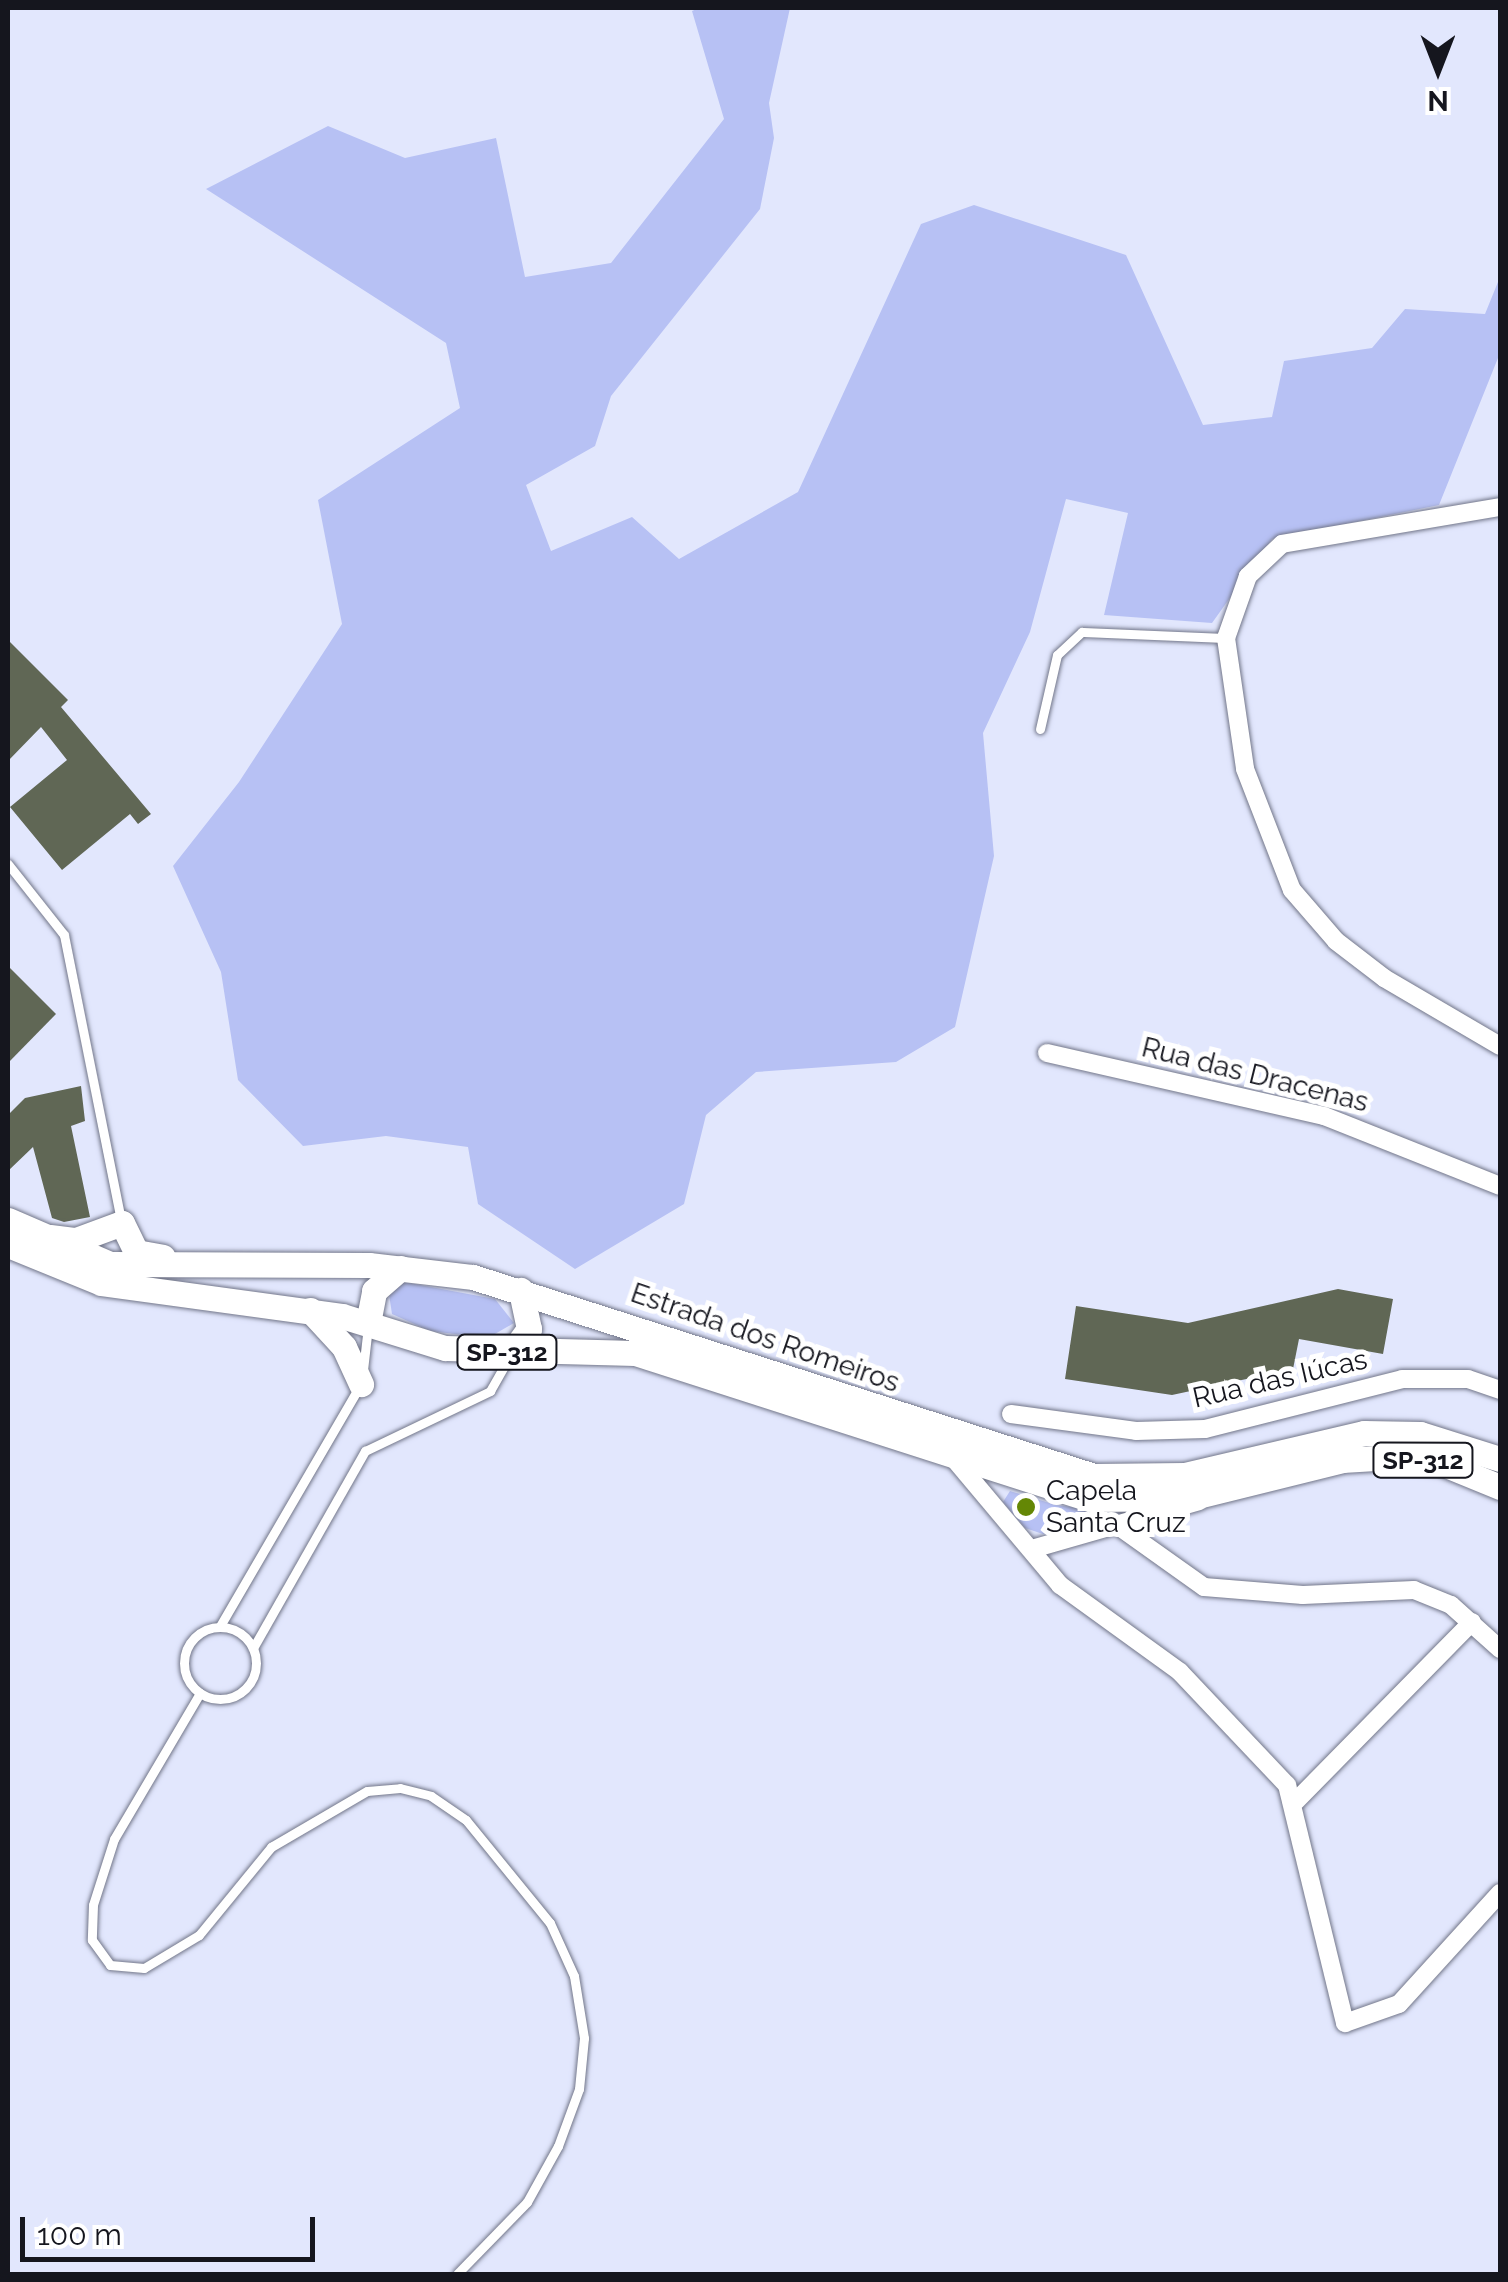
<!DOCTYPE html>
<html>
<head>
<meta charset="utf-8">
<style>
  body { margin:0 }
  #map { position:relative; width:1508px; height:2282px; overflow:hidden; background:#e2e7fd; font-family:Raleway,sans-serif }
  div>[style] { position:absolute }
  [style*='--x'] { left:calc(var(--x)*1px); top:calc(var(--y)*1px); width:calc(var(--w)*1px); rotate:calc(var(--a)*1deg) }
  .green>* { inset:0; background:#b7c1f4 }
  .building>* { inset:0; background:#606755 }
  .roads { filter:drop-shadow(0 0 2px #727689) drop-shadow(0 0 2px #727689) }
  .service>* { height:9px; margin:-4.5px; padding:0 4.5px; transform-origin:4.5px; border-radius:4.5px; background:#fff }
  .service>.ring { margin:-4.5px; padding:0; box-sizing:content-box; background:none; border:9px solid #fff; border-radius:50% }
  .minor>* { height:18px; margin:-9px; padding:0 9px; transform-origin:9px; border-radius:9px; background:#fff }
  .primary>* { height:25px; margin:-12.5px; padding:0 12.5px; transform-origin:12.5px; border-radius:12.5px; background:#fff }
  .dots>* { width:28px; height:28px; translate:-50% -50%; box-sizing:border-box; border:5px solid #fff; border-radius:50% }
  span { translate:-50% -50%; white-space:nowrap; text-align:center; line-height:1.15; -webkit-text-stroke:10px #fff; paint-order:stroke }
  .shield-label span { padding:2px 8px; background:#fff; border:2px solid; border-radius:8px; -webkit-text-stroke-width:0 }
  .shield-label { font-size:25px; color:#15161e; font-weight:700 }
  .street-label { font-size:28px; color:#15161e }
  .poi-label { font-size:28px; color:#15161e }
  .left { translate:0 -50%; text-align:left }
  .frame { position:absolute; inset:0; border:10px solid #15161e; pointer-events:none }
  .north { position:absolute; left:1388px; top:20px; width:100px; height:100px; -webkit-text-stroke:8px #fff; paint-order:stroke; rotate:180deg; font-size:28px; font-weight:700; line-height:40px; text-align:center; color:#15161e }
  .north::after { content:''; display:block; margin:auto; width:35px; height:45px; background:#15161e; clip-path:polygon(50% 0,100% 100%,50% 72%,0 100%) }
  .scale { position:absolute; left:20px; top:2217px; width:295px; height:45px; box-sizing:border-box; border:5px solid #15161e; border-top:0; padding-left:12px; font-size:30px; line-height:35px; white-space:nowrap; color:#15161e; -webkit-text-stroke:8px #fff; paint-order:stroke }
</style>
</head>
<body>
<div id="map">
  <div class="green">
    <i style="clip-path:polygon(699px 8px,790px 8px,769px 103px,774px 138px,760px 209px,611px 396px,595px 446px,526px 485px,551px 551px,632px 517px,679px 559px,798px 492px,921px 224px,974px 205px,1126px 255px,1203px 425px,1272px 417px,1284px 361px,1372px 348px,1405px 309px,1485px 314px,1500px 277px,1500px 353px,1439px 505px,1272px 539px,1212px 623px,1104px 615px,1128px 513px,1066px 499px,1030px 632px,983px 733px,994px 856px,955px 1027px,896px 1062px,756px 1072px,706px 1115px,684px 1204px,575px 1269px,478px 1204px,468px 1147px,386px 1136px,303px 1146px,238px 1080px,221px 972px,173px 866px,239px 782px,342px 624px,318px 500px,460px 408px,446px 343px,206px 189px,328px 126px,405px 158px,496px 138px,525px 277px,611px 263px,724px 119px,692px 11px)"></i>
    <i style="clip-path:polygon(404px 1282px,495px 1299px,514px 1323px,488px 1338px,430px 1331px,392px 1314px,389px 1294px)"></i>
    <i style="clip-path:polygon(1010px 1491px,1056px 1505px,1123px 1514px,1043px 1534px,1025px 1528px,1003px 1502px)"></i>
  </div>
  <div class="building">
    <i style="clip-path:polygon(8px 640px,68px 700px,61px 707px,151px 814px,138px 824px,130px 814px,62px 870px,10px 807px,67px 760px,41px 727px,8px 761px)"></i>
    <i style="clip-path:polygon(8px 966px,56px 1014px,8px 1063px)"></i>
    <i style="clip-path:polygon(81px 1086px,85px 1121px,71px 1126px,90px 1217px,64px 1222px,52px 1218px,33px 1147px,8px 1171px,8px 1115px,25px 1098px)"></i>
    <i style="clip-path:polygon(1338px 1289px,1393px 1299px,1383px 1354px,1299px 1339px,1293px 1369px,1172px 1395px,1065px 1379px,1076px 1306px,1188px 1323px)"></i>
  </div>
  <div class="roads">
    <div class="service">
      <i style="--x:1040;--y:729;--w:76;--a:-77.1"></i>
      <i style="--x:1057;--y:655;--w:34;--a:-43"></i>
      <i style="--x:1082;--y:632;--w:144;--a:2.4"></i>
      <i style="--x:8;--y:864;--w:90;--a:51.7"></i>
      <i style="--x:64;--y:935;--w:292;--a:78.7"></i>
      <i style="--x:363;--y:1370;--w:44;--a:-83.5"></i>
      <i style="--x:220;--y:1626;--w:279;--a:-59.8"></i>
      <i class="ring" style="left:184px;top:1627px;width:63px;height:63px"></i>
      <i style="--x:253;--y:1648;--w:227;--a:-60.4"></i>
      <i style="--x:365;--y:1451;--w:139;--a:-25.6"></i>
      <i style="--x:490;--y:1391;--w:43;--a:-60.4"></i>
      <i style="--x:200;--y:1693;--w:169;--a:120.5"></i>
      <i style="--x:114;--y:1839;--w:69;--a:107.7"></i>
      <i style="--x:93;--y:1905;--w:35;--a:92"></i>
      <i style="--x:92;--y:1940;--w:31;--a:54"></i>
      <i style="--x:110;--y:1965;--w:34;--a:5"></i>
      <i style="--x:144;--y:1968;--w:64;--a:-31"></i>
      <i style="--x:199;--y:1935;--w:114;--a:-50.7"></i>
      <i style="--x:271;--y:1847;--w:111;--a:-30.3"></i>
      <i style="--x:367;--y:1791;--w:33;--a:-5"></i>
      <i style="--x:400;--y:1788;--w:32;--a:14"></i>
      <i style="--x:431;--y:1796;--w:42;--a:34.4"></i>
      <i style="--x:466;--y:1820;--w:133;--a:50.8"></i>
      <i style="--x:550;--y:1923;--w:58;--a:65.6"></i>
      <i style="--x:574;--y:1976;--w:63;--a:80.8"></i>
      <i style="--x:584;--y:2038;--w:51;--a:95.6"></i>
      <i style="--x:579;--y:2089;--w:61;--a:110.2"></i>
      <i style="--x:558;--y:2146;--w:64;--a:119"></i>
      <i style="--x:527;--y:2202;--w:100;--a:134.2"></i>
    </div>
    <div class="minor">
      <i style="--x:1500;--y:507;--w:221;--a:170.4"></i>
      <i style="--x:1282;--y:544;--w:47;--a:136.7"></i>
      <i style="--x:1248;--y:576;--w:66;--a:109.5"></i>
      <i style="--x:1226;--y:638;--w:132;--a:81.7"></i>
      <i style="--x:1245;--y:769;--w:130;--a:68.8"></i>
      <i style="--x:1292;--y:890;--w:67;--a:49.2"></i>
      <i style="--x:1336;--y:941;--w:61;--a:37.6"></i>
      <i style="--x:1384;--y:978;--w:134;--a:30.4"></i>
      <i style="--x:1047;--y:1053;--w:284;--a:12.8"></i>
      <i style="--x:1324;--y:1116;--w:189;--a:21.7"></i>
      <i style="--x:1011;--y:1414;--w:126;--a:7.7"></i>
      <i style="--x:1136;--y:1431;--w:69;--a:-1.7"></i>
      <i style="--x:1205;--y:1429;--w:203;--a:-14.2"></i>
      <i style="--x:1402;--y:1379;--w:66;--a:0"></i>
      <i style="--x:1468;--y:1379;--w:34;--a:19"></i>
      <i style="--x:956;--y:1461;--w:162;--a:50"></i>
      <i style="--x:1060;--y:1585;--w:148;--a:35.9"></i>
      <i style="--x:1180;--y:1672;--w:156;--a:46.6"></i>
      <i style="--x:1287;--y:1785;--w:245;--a:76.3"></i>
      <i style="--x:1345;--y:2023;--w:57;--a:-19.4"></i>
      <i style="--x:1399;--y:2004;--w:150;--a:-47.7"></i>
      <i style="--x:1121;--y:1528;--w:102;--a:35.4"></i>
      <i style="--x:1204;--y:1587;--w:99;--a:4.6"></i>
      <i style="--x:1303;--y:1595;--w:111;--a:-2.6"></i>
      <i style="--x:1414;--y:1590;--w:40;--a:22"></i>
      <i style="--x:1451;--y:1605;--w:66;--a:41.9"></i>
      <i style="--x:1032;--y:1549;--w:174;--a:-16"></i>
      <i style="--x:1296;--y:1801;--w:251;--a:-45.5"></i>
    </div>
    <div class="primary">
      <i style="--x:8;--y:1220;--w:111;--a:23.3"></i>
      <i style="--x:110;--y:1264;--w:259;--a:0.2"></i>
      <i style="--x:369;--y:1265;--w:105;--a:6.6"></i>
      <i style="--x:473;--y:1277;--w:652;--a:17.77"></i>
      <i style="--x:1094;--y:1476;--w:91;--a:-0.6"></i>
      <i style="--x:1185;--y:1475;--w:184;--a:-13.2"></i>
      <i style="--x:1364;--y:1433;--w:56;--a:1"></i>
      <i style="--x:1420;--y:1434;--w:84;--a:17.4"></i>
      <i style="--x:50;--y:1237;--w:26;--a:7"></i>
      <i style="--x:76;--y:1240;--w:49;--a:-20.3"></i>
      <i style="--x:122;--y:1223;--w:32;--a:64"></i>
      <i style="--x:136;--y:1252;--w:27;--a:10"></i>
      <i style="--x:8;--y:1245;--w:100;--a:22.2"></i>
      <i style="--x:101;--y:1283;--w:243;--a:7.8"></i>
      <i style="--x:342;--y:1316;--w:108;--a:17.3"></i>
      <i style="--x:445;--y:1348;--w:190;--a:1.5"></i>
      <i style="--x:635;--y:1353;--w:479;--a:17.8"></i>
      <i style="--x:1091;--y:1499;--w:98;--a:-0.6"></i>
      <i style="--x:1189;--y:1498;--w:158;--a:-13.9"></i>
      <i style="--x:1342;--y:1460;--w:50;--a:-3.4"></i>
      <i style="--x:1392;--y:1457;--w:49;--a:7"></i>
      <i style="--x:1441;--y:1463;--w:64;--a:22.1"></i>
      <i style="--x:310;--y:1310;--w:50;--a:47.4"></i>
      <i style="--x:344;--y:1347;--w:41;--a:65.3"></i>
      <i style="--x:368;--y:1323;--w:33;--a:-79"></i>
      <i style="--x:374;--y:1291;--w:35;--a:-41"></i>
      <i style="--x:512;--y:1352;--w:29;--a:-54"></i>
      <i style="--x:529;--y:1329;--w:40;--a:-102"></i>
    </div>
  </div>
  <div class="dots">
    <i style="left:1026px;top:1507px;background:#648705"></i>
  </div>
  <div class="shield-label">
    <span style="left:507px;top:1352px">SP-312</span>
    <span style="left:1423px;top:1460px">SP-312</span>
  </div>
  <div class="street-label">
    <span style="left:1255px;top:1075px;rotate:14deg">Rua das Dracenas</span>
    <span style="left:765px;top:1338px;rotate:19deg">Estrada dos Romeiros</span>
    <span style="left:1280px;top:1379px;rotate:-13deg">Rua das Iúcas</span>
  </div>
  <div class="poi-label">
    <span class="left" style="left:1046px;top:1507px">Capela<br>Santa Cruz</span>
  </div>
  <div class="frame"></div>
  <div class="north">N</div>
  <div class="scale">100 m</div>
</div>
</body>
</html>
